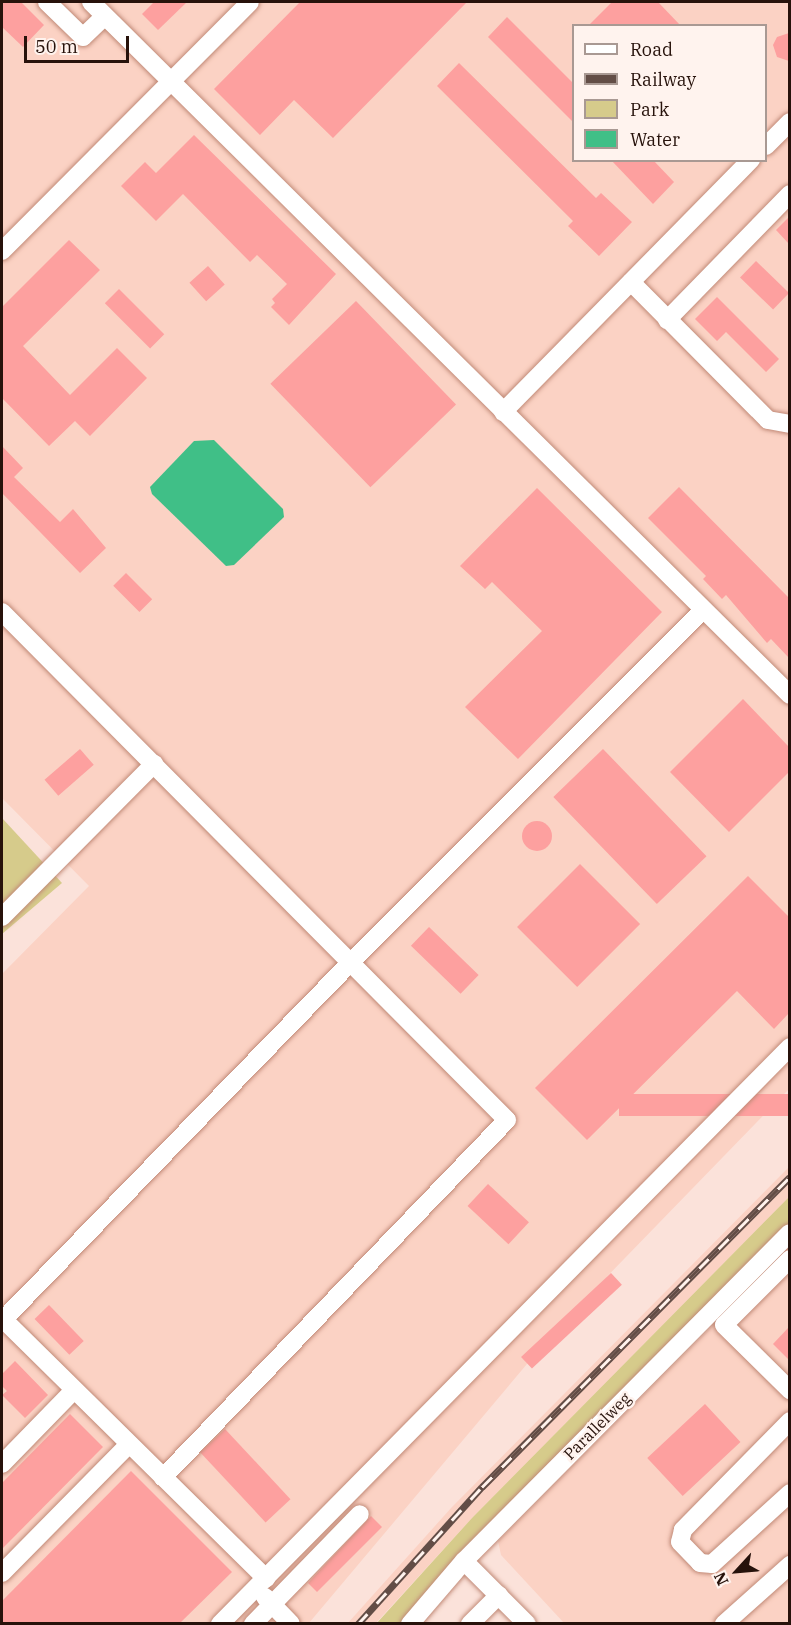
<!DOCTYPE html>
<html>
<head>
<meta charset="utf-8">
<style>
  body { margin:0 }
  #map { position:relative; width:791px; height:1625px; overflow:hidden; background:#fbe2da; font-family:"IBM Plex Serif",serif }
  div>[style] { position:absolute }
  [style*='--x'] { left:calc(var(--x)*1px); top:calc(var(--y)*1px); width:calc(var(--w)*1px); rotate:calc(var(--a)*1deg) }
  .built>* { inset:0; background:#fbd2c4 }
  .green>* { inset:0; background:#d6cb8b }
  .water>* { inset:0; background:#40bf87 }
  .building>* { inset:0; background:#fda09f; transform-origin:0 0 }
  .round { border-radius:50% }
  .roads { filter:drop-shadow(0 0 2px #c18a77) drop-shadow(0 0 2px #c18a77) }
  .minor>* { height:18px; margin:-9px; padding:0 9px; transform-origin:9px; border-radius:9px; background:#fff }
  .rail>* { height:7px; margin-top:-3.5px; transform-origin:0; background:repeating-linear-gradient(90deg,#fff3ee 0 14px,#634d46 0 28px); box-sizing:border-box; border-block:2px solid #634d46 }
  span { translate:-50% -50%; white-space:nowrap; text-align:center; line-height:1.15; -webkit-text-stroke:5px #fff3ee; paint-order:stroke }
  .street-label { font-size:16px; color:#27120b }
  .frame { position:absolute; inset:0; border:3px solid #27120b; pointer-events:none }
  .legend { position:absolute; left:572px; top:24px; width:195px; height:138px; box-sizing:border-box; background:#fff3ee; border:2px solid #a99993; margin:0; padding:8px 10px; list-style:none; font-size:18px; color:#27120b }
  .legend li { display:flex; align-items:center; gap:12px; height:30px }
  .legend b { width:30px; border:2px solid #a99993 }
  .north { position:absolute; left:707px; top:1541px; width:60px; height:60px; -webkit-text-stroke:4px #fff3ee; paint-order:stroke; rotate:244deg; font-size:16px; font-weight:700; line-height:24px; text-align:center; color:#27120b }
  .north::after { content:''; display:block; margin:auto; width:21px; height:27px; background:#27120b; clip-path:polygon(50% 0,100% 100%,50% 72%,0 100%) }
  .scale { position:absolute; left:24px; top:36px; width:105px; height:27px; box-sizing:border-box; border:3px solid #27120b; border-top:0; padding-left:8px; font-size:18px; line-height:21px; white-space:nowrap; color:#27120b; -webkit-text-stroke:4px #fff3ee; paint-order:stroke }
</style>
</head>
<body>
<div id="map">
  <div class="built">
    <i style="clip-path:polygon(evenodd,2px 2px,789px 2px,789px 1089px,559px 1326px,309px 1623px,2px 1624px,2px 974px,89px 886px,2px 798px,2px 2px,574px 26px,766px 26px,766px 160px,574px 160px,574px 26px)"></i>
    <i style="clip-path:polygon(789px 1167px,789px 1197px,472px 1518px,376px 1623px,347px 1624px,452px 1507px)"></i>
    <i style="clip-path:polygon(789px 1249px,789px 1623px,564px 1623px,501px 1555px,498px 1541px)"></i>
  </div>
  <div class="green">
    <i style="clip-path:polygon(2px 818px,62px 883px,2px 934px)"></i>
    <i style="clip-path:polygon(789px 1197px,789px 1223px,517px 1497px,401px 1623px,376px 1624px,472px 1518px)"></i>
  </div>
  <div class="water">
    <i style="clip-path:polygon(214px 440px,283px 509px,284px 517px,234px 565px,226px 566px,152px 494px,150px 487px,194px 441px)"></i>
  </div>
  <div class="building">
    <i style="clip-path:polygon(2px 2px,21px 2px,44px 25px,23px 47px,2px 27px)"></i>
    <i style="clip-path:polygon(154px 2px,187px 2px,158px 30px,142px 14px)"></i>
    <i style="clip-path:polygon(300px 2px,467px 2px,333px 138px,294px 100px,260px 135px,214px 89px)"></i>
    <i style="clip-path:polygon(612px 2px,658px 2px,681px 26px,588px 26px)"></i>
    <i style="clip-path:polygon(507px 17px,573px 83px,573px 122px,488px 37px)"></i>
    <i style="clip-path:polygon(789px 33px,789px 61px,777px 57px,773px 45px,777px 37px)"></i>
    <i style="clip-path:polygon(459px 63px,596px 198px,601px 193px,632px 222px,599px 256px,568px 226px,573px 221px,437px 86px)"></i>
    <i style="clip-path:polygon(194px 135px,336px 274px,289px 325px,271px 307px,275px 303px,272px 299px,287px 284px,257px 255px,250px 262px,183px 194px,156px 221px,121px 186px,145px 162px,156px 173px)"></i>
    <i style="clip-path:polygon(611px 160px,653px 160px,674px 182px,653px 204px)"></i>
    <i style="clip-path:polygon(789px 217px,789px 244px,776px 230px)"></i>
    <i style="clip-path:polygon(69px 240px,100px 270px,23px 346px,70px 395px,117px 348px,147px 378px,90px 436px,75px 421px,49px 446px,2px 398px,2px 307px)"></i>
    <i style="left:756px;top:261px;width:46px;height:23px;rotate:44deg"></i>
    <i style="left:208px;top:266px;width:25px;height:25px;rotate:48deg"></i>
    <i style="left:119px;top:289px;width:64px;height:20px;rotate:45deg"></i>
    <i style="clip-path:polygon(717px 297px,779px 359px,766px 372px,726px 332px,717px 341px,695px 319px)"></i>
    <i style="left:356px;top:301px;width:144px;height:119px;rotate:46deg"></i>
    <i style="clip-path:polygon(2px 446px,23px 468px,14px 477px,60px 522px,73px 509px,106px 548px,80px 573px,2px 493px)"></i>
    <i style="clip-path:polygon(679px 487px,789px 598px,789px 658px,771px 639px,767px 643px,726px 595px,722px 599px,703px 579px,706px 576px,648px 518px)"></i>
    <i style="clip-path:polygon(537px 488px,662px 612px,518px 759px,465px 707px,542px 631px,492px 582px,485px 589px,460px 566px)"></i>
    <i style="left:126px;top:573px;width:37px;height:18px;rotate:45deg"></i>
    <i style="clip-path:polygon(743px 699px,789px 747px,789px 772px,729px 832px,670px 772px)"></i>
    <i style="left:80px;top:749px;width:21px;height:47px;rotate:49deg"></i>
    <i style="left:603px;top:749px;width:149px;height:69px;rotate:46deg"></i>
    <i class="round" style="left:522px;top:821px;width:30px;height:30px"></i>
    <i style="left:580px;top:864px;width:85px;height:89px;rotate:45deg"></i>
    <i style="clip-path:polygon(748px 876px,789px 917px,789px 1013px,774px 1029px,737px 991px,587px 1140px,535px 1088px)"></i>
    <i style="left:429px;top:927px;width:69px;height:26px;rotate:44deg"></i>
    <i style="left:789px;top:1094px;width:22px;height:170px;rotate:90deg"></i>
    <i style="left:488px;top:1184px;width:56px;height:30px;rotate:43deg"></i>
    <i style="left:611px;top:1273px;width:16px;height:123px;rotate:47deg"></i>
    <i style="left:49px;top:1305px;width:50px;height:20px;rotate:46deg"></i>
    <i style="clip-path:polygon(789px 1327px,789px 1360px,773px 1344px)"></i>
    <i style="clip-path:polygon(15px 1361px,48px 1395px,25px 1418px,2px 1395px,7px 1391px,2px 1386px,2px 1374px)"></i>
    <i style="left:705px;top:1404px;width:52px;height:79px;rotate:47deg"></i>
    <i style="clip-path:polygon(70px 1414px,103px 1447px,2px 1549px,2px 1483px)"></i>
    <i style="left:225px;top:1429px;width:96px;height:34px;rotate:47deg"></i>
    <i style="clip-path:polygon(131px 1471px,232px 1572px,180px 1623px,2px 1623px,2px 1601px)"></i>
    <i style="clip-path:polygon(371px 1516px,382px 1527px,317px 1592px,308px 1583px)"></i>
  </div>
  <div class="roads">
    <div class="minor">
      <i style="--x:47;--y:2;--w:50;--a:44.2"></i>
      <i style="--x:83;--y:37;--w:30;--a:-44"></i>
      <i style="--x:91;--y:2;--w:984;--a:44.75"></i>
      <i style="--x:766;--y:146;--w:34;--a:-45"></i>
      <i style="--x:2;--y:251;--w:351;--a:-45.1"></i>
      <i style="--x:631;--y:282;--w:194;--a:45.2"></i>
      <i style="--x:768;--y:420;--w:22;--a:10"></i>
      <i style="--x:667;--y:320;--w:176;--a:-45.7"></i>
      <i style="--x:503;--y:412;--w:354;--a:-45.5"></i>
      <i style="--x:2;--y:612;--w:716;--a:45.17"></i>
      <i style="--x:507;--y:1120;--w:496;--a:133.9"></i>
      <i style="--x:2;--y:917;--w:216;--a:-45.2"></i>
      <i style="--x:790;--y:1259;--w:93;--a:135"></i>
      <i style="--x:724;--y:1325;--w:93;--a:44.6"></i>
      <i style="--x:2;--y:1318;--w:371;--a:44.6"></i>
      <i style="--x:2;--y:1321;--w:501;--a:-45.81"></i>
      <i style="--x:351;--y:962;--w:498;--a:-45"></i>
      <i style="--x:790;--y:1421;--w:153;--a:134.5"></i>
      <i style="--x:683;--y:1530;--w:12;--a:104"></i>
      <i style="--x:680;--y:1542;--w:29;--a:46"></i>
      <i style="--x:700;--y:1563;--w:12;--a:5"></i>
      <i style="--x:712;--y:1564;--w:105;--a:-42.3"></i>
      <i style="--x:2;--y:1464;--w:103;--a:-45.8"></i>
      <i style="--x:464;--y:1561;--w:89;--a:45"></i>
      <i style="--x:2;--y:1573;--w:181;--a:-45.4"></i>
      <i style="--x:265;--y:1597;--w:37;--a:46"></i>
      <i style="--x:220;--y:1624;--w:811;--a:-45.35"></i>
      <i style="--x:253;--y:1624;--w:153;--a:-45.8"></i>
      <i style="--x:410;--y:1624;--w:83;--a:-49.4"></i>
      <i style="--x:464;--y:1561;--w:462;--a:-45.2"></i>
      <i style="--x:470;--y:1624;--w:41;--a:-45"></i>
      <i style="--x:724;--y:1624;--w:89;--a:-41.8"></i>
    </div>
  </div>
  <div class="rail">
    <i style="--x:358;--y:1624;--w:185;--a:-47.9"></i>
    <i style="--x:482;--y:1487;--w:437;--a:-45.2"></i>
  </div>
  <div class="street-label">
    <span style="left:597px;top:1426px;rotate:-45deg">Parallelweg</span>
  </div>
  <div class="frame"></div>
  <ul class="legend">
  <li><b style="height:8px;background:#fff"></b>Road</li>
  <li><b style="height:8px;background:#634d46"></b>Railway</li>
  <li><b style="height:16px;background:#d6cb8b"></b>Park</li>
  <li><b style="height:16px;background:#40bf87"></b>Water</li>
  </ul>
  <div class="north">N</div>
  <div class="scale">50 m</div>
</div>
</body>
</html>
